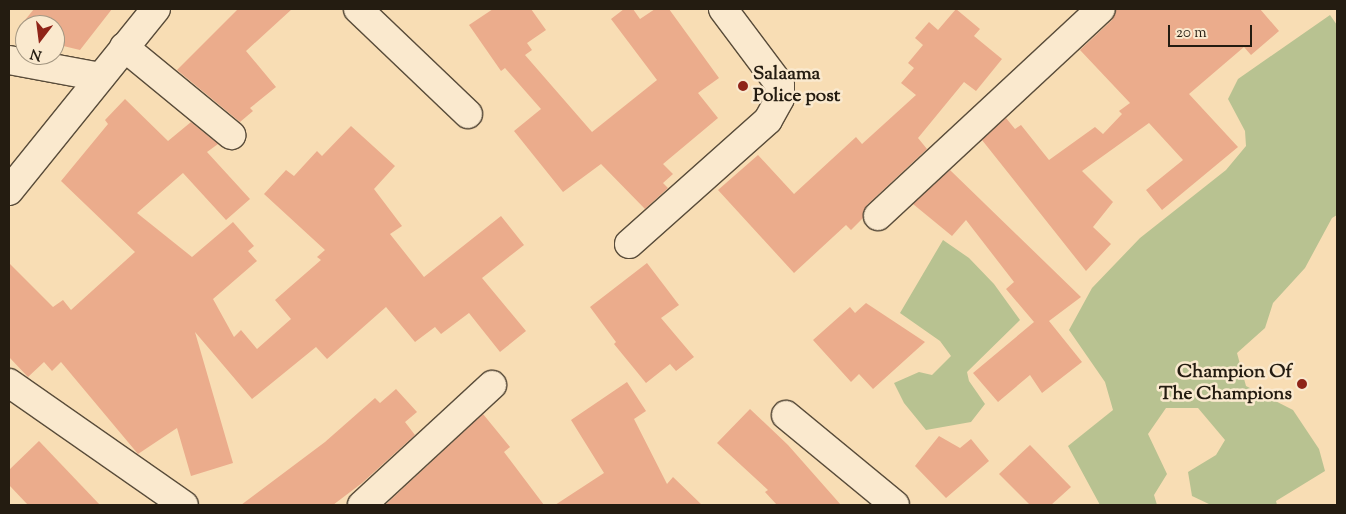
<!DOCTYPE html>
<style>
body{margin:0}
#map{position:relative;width:1346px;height:514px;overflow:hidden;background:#f8ddb4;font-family:"Sorts Mill Goudy",serif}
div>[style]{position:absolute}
.green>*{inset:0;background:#b8c291}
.building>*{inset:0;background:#ebac8c}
.roads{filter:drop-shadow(1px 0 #594c3a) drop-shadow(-1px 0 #594c3a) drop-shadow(0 1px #594c3a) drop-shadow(0 -1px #594c3a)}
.minor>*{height:28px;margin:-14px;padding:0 14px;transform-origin:14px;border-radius:14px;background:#fae9ce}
.dots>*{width:14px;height:14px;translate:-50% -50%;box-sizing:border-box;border:2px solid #fae9ce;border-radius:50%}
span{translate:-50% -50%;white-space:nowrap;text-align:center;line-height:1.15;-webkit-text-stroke:5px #fae9ce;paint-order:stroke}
.poi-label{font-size:19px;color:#241c11;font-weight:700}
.left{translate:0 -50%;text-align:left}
.right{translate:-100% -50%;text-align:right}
.frame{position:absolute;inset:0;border:10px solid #241c11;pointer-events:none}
.north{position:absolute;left:15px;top:15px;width:50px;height:50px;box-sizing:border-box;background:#fae9ce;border:1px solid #a49782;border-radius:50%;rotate:195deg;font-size:14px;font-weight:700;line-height:20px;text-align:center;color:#241c11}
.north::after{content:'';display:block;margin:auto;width:18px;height:22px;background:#8f2418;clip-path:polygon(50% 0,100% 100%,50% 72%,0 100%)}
.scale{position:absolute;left:1168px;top:25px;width:84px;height:22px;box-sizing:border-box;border:2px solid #241c11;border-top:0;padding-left:6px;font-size:15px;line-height:18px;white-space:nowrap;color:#241c11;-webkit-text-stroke:4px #fae9ce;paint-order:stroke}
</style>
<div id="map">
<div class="green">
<div style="clip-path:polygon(1330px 15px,1337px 25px,1337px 215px,1332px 218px,1305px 268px,1273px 303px,1265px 328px,1237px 353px,1246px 386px,1293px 410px,1319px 449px,1325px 471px,1276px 501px,1277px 505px,1211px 505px,1192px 496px,1188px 472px,1216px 455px,1225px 440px,1198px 408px,1166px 408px,1148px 434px,1167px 474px,1154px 495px,1157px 505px,1100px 505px,1068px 446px,1113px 410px,1105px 382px,1069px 330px,1092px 288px,1140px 238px,1226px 170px,1246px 146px,1245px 131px,1228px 99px,1238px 79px)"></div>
<div style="clip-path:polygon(943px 240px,969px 258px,994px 284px,1020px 320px,967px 372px,969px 381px,985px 404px,971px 422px,926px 430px,904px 403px,894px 383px,919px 372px,932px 375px,951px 356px,940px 341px,900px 313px)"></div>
</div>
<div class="building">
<div style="clip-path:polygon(34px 9px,112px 9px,80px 50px,55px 44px,55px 25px,25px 25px,25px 29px,21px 25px)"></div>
<div style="clip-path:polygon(238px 9px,292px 9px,246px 51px,276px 87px,250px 108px,253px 111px,240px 122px,177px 70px)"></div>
<div style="clip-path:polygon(493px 9px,531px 9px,546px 30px,527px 43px,532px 50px,525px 55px,592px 132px,657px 80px,611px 19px,624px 9px,633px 9px,640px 19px,655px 9px,669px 9px,719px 78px,698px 93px,718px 118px,663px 164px,673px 174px,663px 183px,668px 188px,645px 209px,601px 164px,563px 192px,514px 131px,541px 109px,505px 68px,501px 71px,469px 25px)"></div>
<div style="clip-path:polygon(956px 9px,980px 29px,974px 36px,1002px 59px,976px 91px,964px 82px,918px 138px,927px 149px,867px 205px,863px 218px,851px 230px,846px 225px,794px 273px,718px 190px,758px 155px,794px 194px,856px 137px,862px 144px,916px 95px,901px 83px,914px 68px,908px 63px,923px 45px,915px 38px,929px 22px,938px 30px)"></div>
<div style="clip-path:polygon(1116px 9px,1260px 9px,1279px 31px,1251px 55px,1244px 47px,1189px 94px,1238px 147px,1162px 210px,1146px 190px,1183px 160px,1149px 123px,1082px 171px,1113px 202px,1093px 227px,1111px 244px,1086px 271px,982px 140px,1006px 118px,1015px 129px,1021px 125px,1049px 160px,1095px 127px,1103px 134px,1122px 114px,1119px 111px,1130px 103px,1080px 50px,1112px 20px)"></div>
<div style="clip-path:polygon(125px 99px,168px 141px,191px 122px,218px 144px,207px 152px,250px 199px,226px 220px,183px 173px,137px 213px,192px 257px,233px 222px,254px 246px,248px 251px,257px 261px,213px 299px,234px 337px,241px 330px,257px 349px,291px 319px,275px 300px,321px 260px,317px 257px,325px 250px,264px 194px,286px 170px,294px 176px,317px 151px,322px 156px,351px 126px,395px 166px,374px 189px,402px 226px,390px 234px,424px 277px,501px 216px,524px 245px,482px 278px,526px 331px,500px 352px,469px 313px,441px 334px,435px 327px,415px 342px,386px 307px,327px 359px,316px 347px,252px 399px,195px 332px,233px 463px,191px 476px,177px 428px,138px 454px,61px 362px,52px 371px,44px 362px,28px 377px,9px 357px,9px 263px,53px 307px,63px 300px,71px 310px,135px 252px,61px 181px,108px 124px,105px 120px)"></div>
<div style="clip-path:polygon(950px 170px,1081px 297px,1049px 321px,1082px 362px,1042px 393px,1030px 375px,998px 402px,973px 373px,1034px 322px,1006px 289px,1014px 282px,966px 220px,952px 236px,913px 204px)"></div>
<div style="clip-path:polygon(647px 263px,679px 305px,661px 318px,694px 357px,676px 371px,670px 364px,646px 383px,614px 344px,616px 342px,590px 307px)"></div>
<div style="clip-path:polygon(866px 303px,925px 342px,873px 389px,859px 374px,851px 382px,813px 340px,850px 307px,855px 313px)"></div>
<div style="clip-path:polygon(627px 382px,646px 411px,634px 419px,667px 484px,673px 477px,702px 505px,555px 505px,604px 473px,571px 420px)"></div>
<div style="clip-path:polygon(396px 389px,417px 412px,405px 422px,415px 435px,362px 483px,333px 505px,241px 505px,325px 442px,375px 398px,380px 403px)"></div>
<div style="clip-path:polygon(750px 409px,788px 445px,841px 505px,777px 505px,765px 492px,768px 490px,717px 443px)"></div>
<div style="clip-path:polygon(483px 414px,510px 447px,504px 452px,544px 505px,385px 505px)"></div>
<div style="clip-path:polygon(939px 436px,960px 448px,971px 439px,989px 461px,946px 498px,915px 466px)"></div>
<div style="clip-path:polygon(39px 441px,100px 505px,28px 505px,9px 485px,9px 470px)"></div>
<div style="clip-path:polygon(1030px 445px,1071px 487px,1051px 505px,1030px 505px,999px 474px)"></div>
</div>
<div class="roads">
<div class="minor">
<div style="left:358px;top:9px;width:152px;rotate:43.7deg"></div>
<div style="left:124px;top:47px;width:139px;rotate:39.4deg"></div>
<div style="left:9px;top:60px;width:93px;rotate:10.6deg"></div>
<div style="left:9px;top:191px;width:234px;rotate:-51.1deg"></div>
<div style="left:878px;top:216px;width:304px;rotate:-42.9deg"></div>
<div style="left:629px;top:244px;width:186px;rotate:-41.7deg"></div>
<div style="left:768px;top:120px;width:25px;rotate:-61deg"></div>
<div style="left:780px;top:98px;width:13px;rotate:-90deg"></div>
<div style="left:780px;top:85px;width:95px;rotate:-126.9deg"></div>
<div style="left:9px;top:383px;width:213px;rotate:34.9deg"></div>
<div style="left:786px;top:415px;width:141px;rotate:39.5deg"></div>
<div style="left:362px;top:505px;width:177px;rotate:-42.7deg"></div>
</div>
</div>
<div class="dots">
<div style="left:743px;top:86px;background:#8f2418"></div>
<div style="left:1302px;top:384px;background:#8f2418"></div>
</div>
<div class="poi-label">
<span class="left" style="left:753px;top:86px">Salaama<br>Police post</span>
<span class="right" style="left:1292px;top:384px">Champion Of<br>The Champions</span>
</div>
<div class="frame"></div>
<div class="north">N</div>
<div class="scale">20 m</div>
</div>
